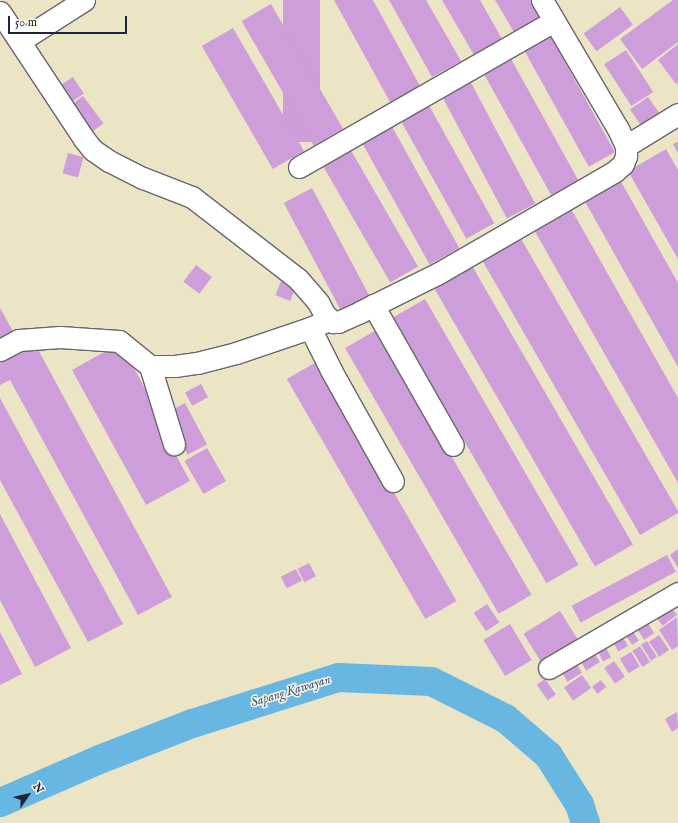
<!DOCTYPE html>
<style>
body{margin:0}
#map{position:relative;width:678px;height:823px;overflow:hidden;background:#ebe5c6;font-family:"IM FELL English",serif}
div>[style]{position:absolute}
.river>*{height:29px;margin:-14.5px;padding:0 14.5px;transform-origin:14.5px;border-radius:14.5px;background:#68b6e2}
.building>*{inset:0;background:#cd9eda;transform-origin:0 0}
.roads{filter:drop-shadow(1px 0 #68666c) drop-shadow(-1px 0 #68666c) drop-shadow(0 1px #68666c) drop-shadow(0 -1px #68666c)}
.minor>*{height:21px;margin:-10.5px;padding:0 10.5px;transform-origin:10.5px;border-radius:10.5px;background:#fff}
span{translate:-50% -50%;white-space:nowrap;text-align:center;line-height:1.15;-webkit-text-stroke:3px #fbf7ec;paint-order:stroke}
.water-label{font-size:13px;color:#3a5675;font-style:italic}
.north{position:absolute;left:8px;top:775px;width:40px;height:40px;-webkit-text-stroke:3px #fbf7ec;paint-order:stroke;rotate:56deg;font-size:11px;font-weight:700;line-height:16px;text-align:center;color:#22223b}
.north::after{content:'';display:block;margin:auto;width:14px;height:18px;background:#22223b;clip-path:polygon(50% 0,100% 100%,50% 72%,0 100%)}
.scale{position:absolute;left:8px;top:16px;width:119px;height:18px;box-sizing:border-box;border:2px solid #22223b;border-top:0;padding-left:5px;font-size:12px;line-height:14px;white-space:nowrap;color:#22223b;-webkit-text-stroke:3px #fbf7ec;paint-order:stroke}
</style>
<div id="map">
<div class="river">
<div style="left:0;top:802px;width:108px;rotate:-23.5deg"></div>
<div style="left:99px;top:759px;width:100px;rotate:-21.2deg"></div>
<div style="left:192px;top:723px;width:153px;rotate:-17.5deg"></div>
<div style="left:338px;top:677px;width:93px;rotate:2.5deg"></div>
<div style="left:431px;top:681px;width:83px;rotate:26.6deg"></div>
<div style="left:505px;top:718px;width:57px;rotate:40.7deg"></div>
<div style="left:548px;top:755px;width:58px;rotate:57.7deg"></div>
<div style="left:579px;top:804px;width:20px;rotate:72deg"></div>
</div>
<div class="building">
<div style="left:283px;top:0;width:37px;height:142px"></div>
<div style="clip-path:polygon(334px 0,373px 0,420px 86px,390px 102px)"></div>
<div style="clip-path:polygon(389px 0,426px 0,461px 61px,432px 77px)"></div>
<div style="clip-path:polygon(442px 0,480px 0,502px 39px,474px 55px)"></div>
<div style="clip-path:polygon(495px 0,532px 0,541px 16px,514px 32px)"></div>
<div style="clip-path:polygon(673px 0,678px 0,678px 42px,642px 69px,620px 39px)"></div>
<div style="left:271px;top:4px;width:144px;height:34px;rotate:60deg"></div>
<div style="left:620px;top:7px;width:22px;height:45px;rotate:54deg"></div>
<div style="left:233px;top:28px;width:142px;height:36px;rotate:60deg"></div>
<div style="left:550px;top:35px;width:134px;height:30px;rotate:61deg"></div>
<div style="clip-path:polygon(678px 44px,678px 83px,676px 84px,658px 60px)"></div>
<div style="left:626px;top:50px;width:50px;height:26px;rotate:57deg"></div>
<div style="left:510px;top:57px;width:141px;height:31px;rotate:61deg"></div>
<div style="left:73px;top:77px;width:20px;height:19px;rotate:57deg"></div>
<div style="left:469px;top:79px;width:141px;height:32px;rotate:62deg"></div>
<div style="left:83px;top:96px;width:34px;height:17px;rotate:53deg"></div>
<div style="left:648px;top:97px;width:19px;height:22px;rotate:55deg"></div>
<div style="left:426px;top:100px;width:141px;height:32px;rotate:61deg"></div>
<div style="left:390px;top:123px;width:143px;height:34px;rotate:61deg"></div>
<div style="clip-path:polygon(678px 142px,678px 153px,673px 144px)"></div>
<div style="left:349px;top:147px;width:138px;height:32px;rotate:60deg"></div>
<div style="clip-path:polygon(666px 149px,678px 170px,678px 259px,628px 171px)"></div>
<div style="left:68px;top:153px;width:16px;height:21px;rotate:15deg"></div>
<div style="clip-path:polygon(619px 178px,678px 283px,678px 367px,583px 198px)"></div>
<div style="left:312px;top:188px;width:122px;height:32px;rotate:62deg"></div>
<div style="clip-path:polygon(570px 207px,678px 398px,678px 483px,533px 228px)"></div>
<div style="clip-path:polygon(520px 237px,678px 511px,678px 513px,640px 535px,482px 260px)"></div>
<div style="left:471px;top:264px;width:324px;height:44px;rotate:60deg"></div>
<div style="left:196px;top:265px;width:20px;height:21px;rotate:37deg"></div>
<div style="left:281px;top:281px;width:16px;height:15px;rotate:22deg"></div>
<div style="left:425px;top:299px;width:307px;height:37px;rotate:60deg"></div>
<div style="clip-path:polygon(0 308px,15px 335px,0 343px)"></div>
<div style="left:378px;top:329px;width:307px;height:38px;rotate:60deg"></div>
<div style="clip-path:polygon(34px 342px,172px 597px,138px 615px,10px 380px,0 385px,0 360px)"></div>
<div style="clip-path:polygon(120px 343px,163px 421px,159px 424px,190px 481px,146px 505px,72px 370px)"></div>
<div style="left:318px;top:361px;width:277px;height:36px;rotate:60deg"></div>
<div style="left:201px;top:384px;width:15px;height:18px;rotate:62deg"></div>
<div style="clip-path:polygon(0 398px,123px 624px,88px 642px,0 480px)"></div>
<div style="left:185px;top:403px;width:47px;height:22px;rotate:62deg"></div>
<div style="left:207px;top:448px;width:38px;height:26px;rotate:60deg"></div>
<div style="clip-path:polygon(0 514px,71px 648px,35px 667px,0 600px)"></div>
<div style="clip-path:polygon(678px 549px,678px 568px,670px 555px)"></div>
<div style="left:667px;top:555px;width:19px;height:108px;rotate:62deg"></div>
<div style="left:309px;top:563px;width:15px;height:13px;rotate:62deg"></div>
<div style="left:296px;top:569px;width:13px;height:17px;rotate:63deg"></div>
<div style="left:668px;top:603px;width:15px;height:18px;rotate:53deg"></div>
<div style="left:487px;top:604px;width:22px;height:16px;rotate:56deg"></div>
<div style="left:560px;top:611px;width:36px;height:43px;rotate:58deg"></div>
<div style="clip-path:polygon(677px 617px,678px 646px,672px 650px,659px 630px)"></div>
<div style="left:645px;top:619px;width:17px;height:12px;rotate:57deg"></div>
<div style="left:510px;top:624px;width:42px;height:31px;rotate:59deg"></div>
<div style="left:631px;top:629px;width:14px;height:8px;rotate:56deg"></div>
<div style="clip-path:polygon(0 632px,22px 674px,0 685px)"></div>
<div style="left:620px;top:633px;width:15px;height:11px;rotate:58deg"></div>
<div style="left:659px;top:635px;width:18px;height:12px;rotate:56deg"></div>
<div style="left:647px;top:641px;width:19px;height:7px;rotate:58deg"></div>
<div style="left:604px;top:644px;width:15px;height:9px;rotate:62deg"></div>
<div style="left:640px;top:646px;width:19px;height:9px;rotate:58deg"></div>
<div style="left:593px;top:651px;width:13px;height:16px;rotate:58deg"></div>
<div style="left:631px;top:652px;width:17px;height:13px;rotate:59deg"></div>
<div style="left:574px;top:660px;width:15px;height:17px;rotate:58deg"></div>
<div style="left:614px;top:661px;width:19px;height:12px;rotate:55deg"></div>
<div style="left:582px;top:675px;width:16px;height:22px;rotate:55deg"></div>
<div style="left:545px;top:679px;width:19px;height:10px;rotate:55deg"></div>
<div style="left:601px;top:680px;width:9px;height:11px;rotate:54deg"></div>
<div style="clip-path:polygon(677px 712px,678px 728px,672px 732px,665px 719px)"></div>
</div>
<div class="roads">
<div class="minor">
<div style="left:0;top:12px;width:152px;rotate:56.5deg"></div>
<div style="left:84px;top:139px;width:14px;rotate:51deg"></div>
<div style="left:93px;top:150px;width:19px;rotate:35deg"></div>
<div style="left:109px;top:161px;width:38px;rotate:27deg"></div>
<div style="left:143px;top:178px;width:53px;rotate:21.2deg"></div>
<div style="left:192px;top:197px;width:134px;rotate:37.7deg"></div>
<div style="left:298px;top:279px;width:30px;rotate:49deg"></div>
<div style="left:318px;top:302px;width:15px;rotate:62deg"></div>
<div style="left:325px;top:315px;width:11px;rotate:41deg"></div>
<div style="left:333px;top:322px;width:5px"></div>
<div style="left:338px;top:322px;width:24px;rotate:-24deg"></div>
<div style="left:360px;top:312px;width:86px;rotate:-26.3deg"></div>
<div style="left:437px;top:274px;width:204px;rotate:-30deg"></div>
<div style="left:614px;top:172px;width:12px;rotate:-42deg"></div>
<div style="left:623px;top:164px;width:9px;rotate:-69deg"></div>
<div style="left:626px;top:156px;width:10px;rotate:-90deg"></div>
<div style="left:626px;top:146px;width:19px;rotate:-115deg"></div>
<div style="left:618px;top:129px;width:150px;rotate:-120.5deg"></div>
<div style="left:20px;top:41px;width:76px;rotate:-32.6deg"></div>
<div style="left:626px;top:146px;width:61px;rotate:-31.6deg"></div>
<div style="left:299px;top:167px;width:294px;rotate:-29.8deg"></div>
<div style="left:373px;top:305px;width:161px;rotate:60.3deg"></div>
<div style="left:310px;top:328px;width:49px;rotate:63.4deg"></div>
<div style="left:332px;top:372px;width:125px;rotate:60.8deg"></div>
<div style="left:0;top:350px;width:21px;rotate:-28deg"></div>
<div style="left:19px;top:340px;width:41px;rotate:-4.2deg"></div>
<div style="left:60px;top:337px;width:59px;rotate:3.9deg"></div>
<div style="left:119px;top:341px;width:40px;rotate:39deg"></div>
<div style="left:150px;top:366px;width:25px"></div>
<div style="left:175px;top:366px;width:22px;rotate:-8deg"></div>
<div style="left:197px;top:363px;width:40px;rotate:-14.4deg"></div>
<div style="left:236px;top:353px;width:78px;rotate:-18.7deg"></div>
<div style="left:310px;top:328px;width:21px;rotate:-23deg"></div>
<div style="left:150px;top:366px;width:82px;rotate:72.9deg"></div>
<div style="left:549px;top:668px;width:149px;rotate:-30.2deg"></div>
</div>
</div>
<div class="water-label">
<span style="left:291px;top:692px;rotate:-17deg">Sapang Kawayan</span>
</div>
<div class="north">N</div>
<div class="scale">50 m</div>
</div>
